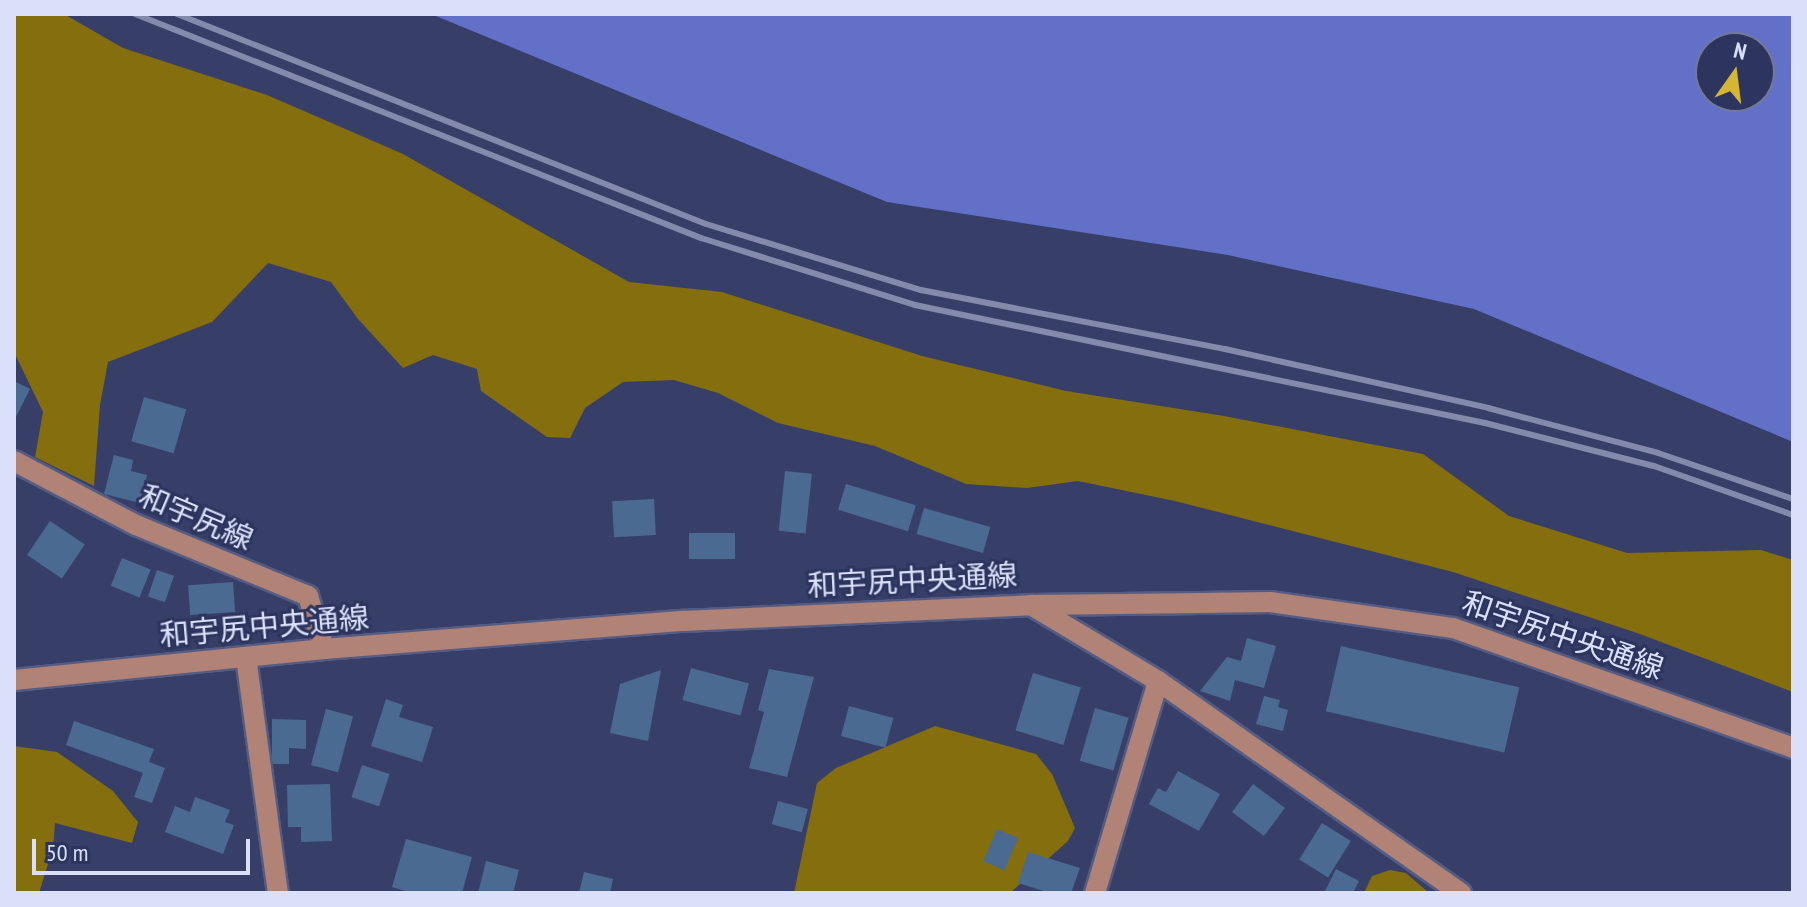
<!DOCTYPE html>
<meta charset="utf-8">
<style>
body{margin:0}
#map{position:relative;width:1807px;height:907px;overflow:hidden;background:#373f69;font-family:"PT Sans Narrow","Noto Sans JP",sans-serif}
div>[style]{position:absolute}
.forest>*{inset:0;background:#846e0e}
.water>*{inset:0;background:#6270c7}
.building>*{inset:0;background:#4b6a91;transform-origin:0 0}
.roads{filter:drop-shadow(2px 0 #545c83) drop-shadow(-2px 0 #545c83) drop-shadow(0 2px #545c83) drop-shadow(0 -2px #545c83)}
.minor>*{height:20px;margin:-10px;padding:0 10px;transform-origin:10px;border-radius:10px;background:#b18276}
.rail>*{height:6px;margin:-3px;padding:0 3px;transform-origin:3px;border-radius:3px;background:#838aac}
span{translate:-50% -50%;white-space:nowrap;text-align:center;line-height:1.15;-webkit-text-stroke:6px #2d345d;paint-order:stroke}
.street-label{font-size:30px;color:#dae0fa}
.frame{position:absolute;inset:0;border:16px solid #dae0fa;pointer-events:none}
.north{position:absolute;left:1695px;top:32px;width:80px;height:80px;box-sizing:border-box;background:#2d345d;border:2px solid #72799c;border-radius:50%;rotate:14deg;font-size:22px;font-weight:700;line-height:32px;text-align:center;color:#dae0fa}
.north::after{content:'';display:block;margin:auto;width:28px;height:36px;background:#d5b534;clip-path:polygon(50% 0,100% 100%,50% 72%,0 100%)}
.scale{position:absolute;left:32px;top:839px;width:218px;height:36px;box-sizing:border-box;border:4px solid #dae0fa;border-top:0;padding-left:10px;font-size:24px;line-height:28px;white-space:nowrap;color:#dae0fa;-webkit-text-stroke:6px #2d345d;paint-order:stroke}
</style>
<div id="map">
<div class="forest">
<div style="clip-path:polygon(14px 14px,64px 14px,123px 48px,267px 95px,403px 154px,629px 282px,722px 292px,922px 356px,1066px 391px,1224px 416px,1423px 454px,1509px 516px,1627px 553px,1761px 550px,1793px 560px,1793px 692px,1640px 634px,1453px 572px,1175px 501px,1078px 481px,1027px 488px,966px 484px,875px 446px,778px 423px,718px 393px,674px 380px,623px 382px,585px 408px,570px 438px,547px 437px,481px 391px,477px 369px,433px 355px,403px 368px,358px 319px,331px 282px,268px 263px,212px 322px,108px 362px,100px 405px,94px 486px,35px 457px,43px 412px,14px 352px)"></div>
<div style="clip-path:polygon(935px 726px,1036px 754px,1052px 774px,1075px 828px,1068px 841px,1010px 893px,794px 893px,817px 783px,836px 768px)"></div>
<div style="clip-path:polygon(14px 746px,57px 752px,113px 791px,138px 822px,132px 843px,55px 823px,53px 848px,39px 893px,14px 893px)"></div>
<div style="clip-path:polygon(1390px 870px,1406px 873px,1429px 893px,1364px 893px,1372px 876px)"></div>
</div>
<div class="water">
<div style="clip-path:polygon(evenodd,431px 14px,1793px 14px,1793px 442px,1474px 309px,1228px 255px,887px 202px,431px 14px,1711px 48px,1759px 48px,1759px 96px,1711px 96px,1711px 48px)"></div>
</div>
<div class="building">
<div style="clip-path:polygon(14px 381px,30px 389px,14px 421px)"></div>
<div style="left:144px;top:397px;width:44px;height:46px;rotate:16deg"></div>
<div style="clip-path:polygon(114px 455px,133px 460px,131px 471px,147px 475px,140px 503px,104px 494px)"></div>
<div style="left:785px;top:471px;width:27px;height:60px;rotate:6deg"></div>
<div style="left:846px;top:484px;width:73px;height:27px;rotate:17deg"></div>
<div style="left:654px;top:499px;width:36px;height:42px;rotate:87deg"></div>
<div style="left:924px;top:508px;width:69px;height:27px;rotate:16deg"></div>
<div style="left:50px;top:521px;width:42px;height:41px;rotate:34deg"></div>
<div style="left:689px;top:533px;width:46px;height:26px"></div>
<div style="left:122px;top:558px;width:31px;height:30px;rotate:22deg"></div>
<div style="left:157px;top:570px;width:18px;height:28px;rotate:19deg"></div>
<div style="left:233px;top:582px;width:30px;height:45px;rotate:86deg"></div>
<div style="clip-path:polygon(1247px 638px,1276px 646px,1264px 688px,1235px 680px,1230px 701px,1200px 691px,1227px 657px,1241px 661px)"></div>
<div style="left:1341px;top:646px;width:183px;height:67px;rotate:13deg"></div>
<div style="left:691px;top:668px;width:60px;height:33px;rotate:15deg"></div>
<div style="clip-path:polygon(769px 669px,814px 677px,787px 777px,749px 768px,764px 712px,758px 710px)"></div>
<div style="clip-path:polygon(661px 670px,648px 741px,610px 733px,620px 684px)"></div>
<div style="left:1033px;top:673px;width:50px;height:60px;rotate:17deg"></div>
<div style="clip-path:polygon(1264px 696px,1280px 700px,1278px 707px,1288px 710px,1283px 731px,1256px 724px)"></div>
<div style="clip-path:polygon(386px 699px,403px 705px,399px 717px,433px 727px,422px 762px,371px 746px)"></div>
<div style="left:849px;top:706px;width:46px;height:31px;rotate:15deg"></div>
<div style="left:1095px;top:708px;width:35px;height:55px;rotate:16deg"></div>
<div style="left:326px;top:709px;width:28px;height:58px;rotate:15deg"></div>
<div style="clip-path:polygon(272px 719px,306px 720px,306px 749px,289px 748px,289px 764px,272px 764px)"></div>
<div style="clip-path:polygon(74px 721px,154px 749px,149px 762px,165px 768px,152px 803px,134px 797px,143px 773px,66px 745px)"></div>
<div style="left:362px;top:765px;width:29px;height:34px;rotate:18deg"></div>
<div style="clip-path:polygon(1178px 771px,1220px 794px,1199px 831px,1149px 804px,1158px 788px,1166px 792px)"></div>
<div style="clip-path:polygon(330px 784px,332px 841px,301px 842px,301px 827px,288px 827px,287px 785px)"></div>
<div style="left:1253px;top:784px;width:40px;height:35px;rotate:37deg"></div>
<div style="clip-path:polygon(195px 797px,230px 810px,225px 822px,234px 825px,223px 854px,165px 832px,175px 806px,190px 812px)"></div>
<div style="left:778px;top:801px;width:31px;height:24px;rotate:15deg"></div>
<div style="left:1322px;top:823px;width:34px;height:43px;rotate:32deg"></div>
<div style="left:997px;top:829px;width:23px;height:35px;rotate:23deg"></div>
<div style="clip-path:polygon(406px 839px,472px 857px,462px 893px,412px 893px,392px 887px)"></div>
<div style="clip-path:polygon(1028px 852px,1080px 868px,1071px 893px,1050px 893px,1018px 883px)"></div>
<div style="clip-path:polygon(486px 861px,519px 870px,513px 893px,478px 893px)"></div>
<div style="clip-path:polygon(1336px 869px,1359px 881px,1353px 893px,1324px 893px)"></div>
<div style="clip-path:polygon(584px 872px,613px 879px,610px 893px,579px 893px)"></div>
</div>
<div class="roads">
<div class="minor">
<div style="left:14px;top:461px;width:138px;rotate:27.7deg"></div>
<div style="left:136px;top:525px;width:186px;rotate:22.4deg"></div>
<div style="left:308px;top:596px;width:55px;rotate:73.2deg"></div>
<div style="left:1031px;top:605px;width:148px;rotate:30.9deg"></div>
<div style="left:1158px;top:681px;width:370px;rotate:35deg"></div>
<div style="left:246px;top:657px;width:238px;rotate:82.3deg"></div>
<div style="left:14px;top:680px;width:312px;rotate:-5.7deg"></div>
<div style="left:324px;top:649px;width:360px;rotate:-4.5deg"></div>
<div style="left:683px;top:621px;width:348px;rotate:-2.6deg"></div>
<div style="left:1031px;top:605px;width:239px;rotate:-0.7deg"></div>
<div style="left:1270px;top:602px;width:185px;rotate:8.1deg"></div>
<div style="left:1453px;top:628px;width:361px;rotate:19.4deg"></div>
<div style="left:1095px;top:893px;width:221px;rotate:-73.4deg"></div>
</div>
</div>
<div class="rail">
<div style="left:135px;top:14px;width:609px;rotate:21.59deg"></div>
<div style="left:701px;top:238px;width:224px;rotate:17.4deg"></div>
<div style="left:915px;top:305px;width:582px;rotate:11.7deg"></div>
<div style="left:1485px;top:423px;width:174px;rotate:14.3deg"></div>
<div style="left:1654px;top:466px;width:147px;rotate:19.4deg"></div>
<div style="left:177px;top:14px;width:569px;rotate:21.65deg"></div>
<div style="left:706px;top:224px;width:225px;rotate:17.1deg"></div>
<div style="left:921px;top:290px;width:310px;rotate:11deg"></div>
<div style="left:1225px;top:349px;width:270px;rotate:12.6deg"></div>
<div style="left:1488px;top:408px;width:176px;rotate:14.8deg"></div>
<div style="left:1658px;top:453px;width:143px;rotate:18.8deg"></div>
</div>
<div class="street-label">
<span style="left:196px;top:517px;rotate:23deg">和宇尻線</span>
<span style="left:912px;top:580px;rotate:-3deg">和宇尻中央通線</span>
<span style="left:264px;top:626px;rotate:-5deg">和宇尻中央通線</span>
<span style="left:1563px;top:635px;rotate:19deg">和宇尻中央通線</span>
</div>
<div class="frame"></div>
<div class="north">N</div>
<div class="scale">50 m</div>
</div>
